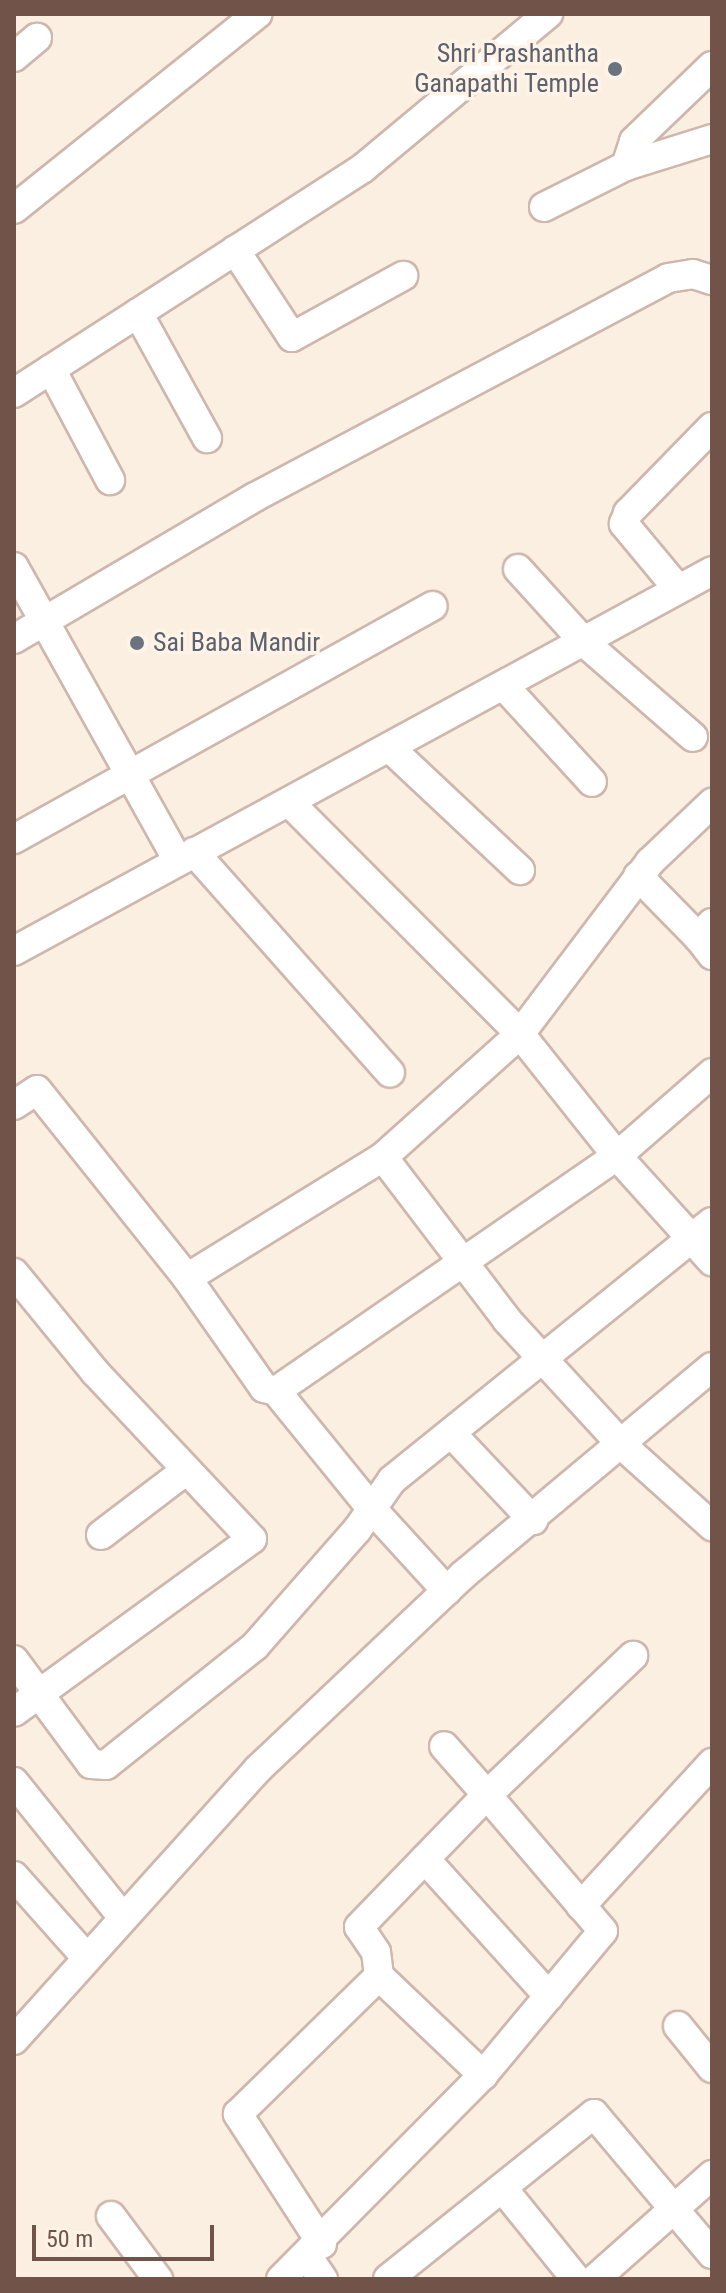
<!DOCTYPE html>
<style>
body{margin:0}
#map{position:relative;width:726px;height:2293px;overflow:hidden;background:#fbefe2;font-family:"Roboto Condensed",sans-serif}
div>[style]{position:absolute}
.roads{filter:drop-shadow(2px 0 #ceb7ac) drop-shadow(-2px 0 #ceb7ac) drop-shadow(0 2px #ceb7ac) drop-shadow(0 -2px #ceb7ac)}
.street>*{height:28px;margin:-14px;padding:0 14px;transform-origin:14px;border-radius:14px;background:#fff}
.dots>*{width:22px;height:22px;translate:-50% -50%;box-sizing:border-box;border:4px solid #fff3e8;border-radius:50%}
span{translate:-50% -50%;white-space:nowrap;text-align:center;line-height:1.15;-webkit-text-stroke:7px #fff3e8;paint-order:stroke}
.worship-label{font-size:26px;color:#5b616d}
.right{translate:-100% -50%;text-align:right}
.left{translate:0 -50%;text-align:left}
.frame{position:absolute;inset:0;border:16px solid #725349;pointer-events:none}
.scale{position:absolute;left:32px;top:2225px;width:182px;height:36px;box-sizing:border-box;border:4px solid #725349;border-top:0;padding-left:10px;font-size:24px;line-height:28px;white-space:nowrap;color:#725349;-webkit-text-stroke:6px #fff3e8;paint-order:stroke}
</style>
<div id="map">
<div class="roads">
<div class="street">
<div style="left:14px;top:57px;width:30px;rotate:-40deg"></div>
<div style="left:626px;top:166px;width:26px;rotate:-72deg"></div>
<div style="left:634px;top:141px;width:108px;rotate:-43.9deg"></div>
<div style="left:544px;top:207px;width:92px;rotate:-26.6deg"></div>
<div style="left:626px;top:166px;width:90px;rotate:-17.4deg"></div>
<div style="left:14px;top:209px;width:312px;rotate:-38.7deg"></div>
<div style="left:235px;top:250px;width:104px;rotate:56.8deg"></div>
<div style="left:292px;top:337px;width:127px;rotate:-28.8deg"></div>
<div style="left:138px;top:313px;width:143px;rotate:61.1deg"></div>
<div style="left:51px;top:369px;width:126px;rotate:62deg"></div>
<div style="left:14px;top:393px;width:415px;rotate:-32.8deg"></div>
<div style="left:363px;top:168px;width:241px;rotate:-39.8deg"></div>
<div style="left:14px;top:567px;width:336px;rotate:60.8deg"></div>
<div style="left:518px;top:569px;width:100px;rotate:47.8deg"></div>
<div style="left:585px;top:643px;width:143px;rotate:41deg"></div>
<div style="left:678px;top:589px;width:85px;rotate:-129.7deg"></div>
<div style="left:624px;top:524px;width:12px;rotate:-70deg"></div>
<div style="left:628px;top:513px;width:120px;rotate:-45.7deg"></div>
<div style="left:14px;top:639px;width:280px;rotate:-30.5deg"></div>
<div style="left:255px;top:497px;width:467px;rotate:-27.9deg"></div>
<div style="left:668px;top:278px;width:25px;rotate:-9deg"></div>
<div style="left:693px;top:274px;width:20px;rotate:18deg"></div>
<div style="left:504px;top:686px;width:130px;rotate:47.5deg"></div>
<div style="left:391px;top:749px;width:177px;rotate:43.2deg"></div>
<div style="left:291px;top:804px;width:325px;rotate:45.1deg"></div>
<div style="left:520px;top:1034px;width:156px;rotate:51.5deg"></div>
<div style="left:617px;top:1156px;width:142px;rotate:47.9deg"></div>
<div style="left:14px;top:839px;width:479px;rotate:-29.1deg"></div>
<div style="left:194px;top:852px;width:295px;rotate:48.4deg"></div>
<div style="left:638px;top:876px;width:86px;rotate:45.5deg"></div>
<div style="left:712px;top:923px;width:20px;rotate:135deg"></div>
<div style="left:698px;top:937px;width:23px;rotate:52deg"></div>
<div style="left:14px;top:951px;width:795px;rotate:-28.56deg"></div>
<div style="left:14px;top:1105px;width:27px;rotate:-33deg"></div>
<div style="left:37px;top:1090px;width:241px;rotate:51.4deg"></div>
<div style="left:187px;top:1278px;width:230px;rotate:-31.7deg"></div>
<div style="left:383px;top:1157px;width:184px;rotate:-41.9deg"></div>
<div style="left:520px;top:1034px;width:216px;rotate:-52.9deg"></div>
<div style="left:650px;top:862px;width:86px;rotate:-43.6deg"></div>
<div style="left:383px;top:1157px;width:205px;rotate:52.7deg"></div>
<div style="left:507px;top:1320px;width:171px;rotate:47.4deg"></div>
<div style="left:623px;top:1446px;width:120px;rotate:42deg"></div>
<div style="left:14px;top:1273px;width:128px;rotate:50.7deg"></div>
<div style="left:95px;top:1372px;width:229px;rotate:46.8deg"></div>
<div style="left:252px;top:1539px;width:294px;rotate:144deg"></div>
<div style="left:187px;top:1278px;width:134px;rotate:55deg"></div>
<div style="left:264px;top:1388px;width:12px;rotate:14deg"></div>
<div style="left:276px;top:1391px;width:414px;rotate:-34.6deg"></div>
<div style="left:617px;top:1156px;width:126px;rotate:-41.1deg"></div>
<div style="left:276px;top:1391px;width:152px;rotate:50.9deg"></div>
<div style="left:372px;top:1509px;width:111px;rotate:47.6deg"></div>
<div style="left:451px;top:1433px;width:120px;rotate:46.7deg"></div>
<div style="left:101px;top:1535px;width:106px;rotate:-37.3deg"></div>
<div style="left:14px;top:1660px;width:129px;rotate:53.5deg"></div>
<div style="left:91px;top:1764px;width:15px;rotate:4deg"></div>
<div style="left:106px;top:1765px;width:191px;rotate:-38.6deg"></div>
<div style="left:255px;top:1646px;width:154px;rotate:-48.7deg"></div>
<div style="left:357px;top:1530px;width:61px;rotate:-55deg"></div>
<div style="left:392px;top:1480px;width:411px;rotate:-38.9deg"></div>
<div style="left:14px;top:1782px;width:171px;rotate:51.2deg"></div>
<div style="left:425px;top:1859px;width:185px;rotate:47.9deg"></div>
<div style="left:14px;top:1876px;width:107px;rotate:48.4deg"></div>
<div style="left:581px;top:1906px;width:194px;rotate:-47.5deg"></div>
<div style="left:379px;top:1976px;width:144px;rotate:43.6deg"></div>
<div style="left:678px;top:2026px;width:54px;rotate:51deg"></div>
<div style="left:14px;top:2040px;width:365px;rotate:-48deg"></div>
<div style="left:258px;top:1769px;width:282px;rotate:-43.4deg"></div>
<div style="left:463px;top:1575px;width:324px;rotate:-39.9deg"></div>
<div style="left:504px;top:2190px;width:114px;rotate:51deg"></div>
<div style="left:111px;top:2216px;width:79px;rotate:53.3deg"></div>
<div style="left:322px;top:2244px;width:155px;rotate:-122.9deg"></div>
<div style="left:238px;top:2114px;width:197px;rotate:-44.4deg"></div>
<div style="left:379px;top:1976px;width:24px;rotate:-97deg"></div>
<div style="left:376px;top:1952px;width:30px;rotate:-124deg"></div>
<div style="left:359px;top:1927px;width:184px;rotate:-45.9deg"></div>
<div style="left:487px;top:1795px;width:65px;rotate:-131.3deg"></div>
<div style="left:308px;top:2257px;width:27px;rotate:56deg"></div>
<div style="left:281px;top:2279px;width:287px;rotate:-45.3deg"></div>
<div style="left:483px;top:2075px;width:187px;rotate:-50.2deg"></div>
<div style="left:603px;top:1931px;width:179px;rotate:-130.5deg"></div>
<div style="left:487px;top:1795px;width:202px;rotate:-43.6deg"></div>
<div style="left:388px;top:2279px;width:264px;rotate:-38.7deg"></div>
<div style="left:594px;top:2114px;width:183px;rotate:49.9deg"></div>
<div style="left:595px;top:2279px;width:157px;rotate:-41.6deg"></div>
</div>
</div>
<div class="dots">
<div style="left:615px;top:69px;background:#6b7280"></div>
<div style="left:137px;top:643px;background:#6b7280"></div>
</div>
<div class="worship-label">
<span class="right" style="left:599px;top:69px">Shri Prashantha<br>Ganapathi Temple</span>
<span class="left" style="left:153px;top:643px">Sai Baba Mandir</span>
</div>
<div class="frame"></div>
<div class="scale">50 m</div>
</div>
